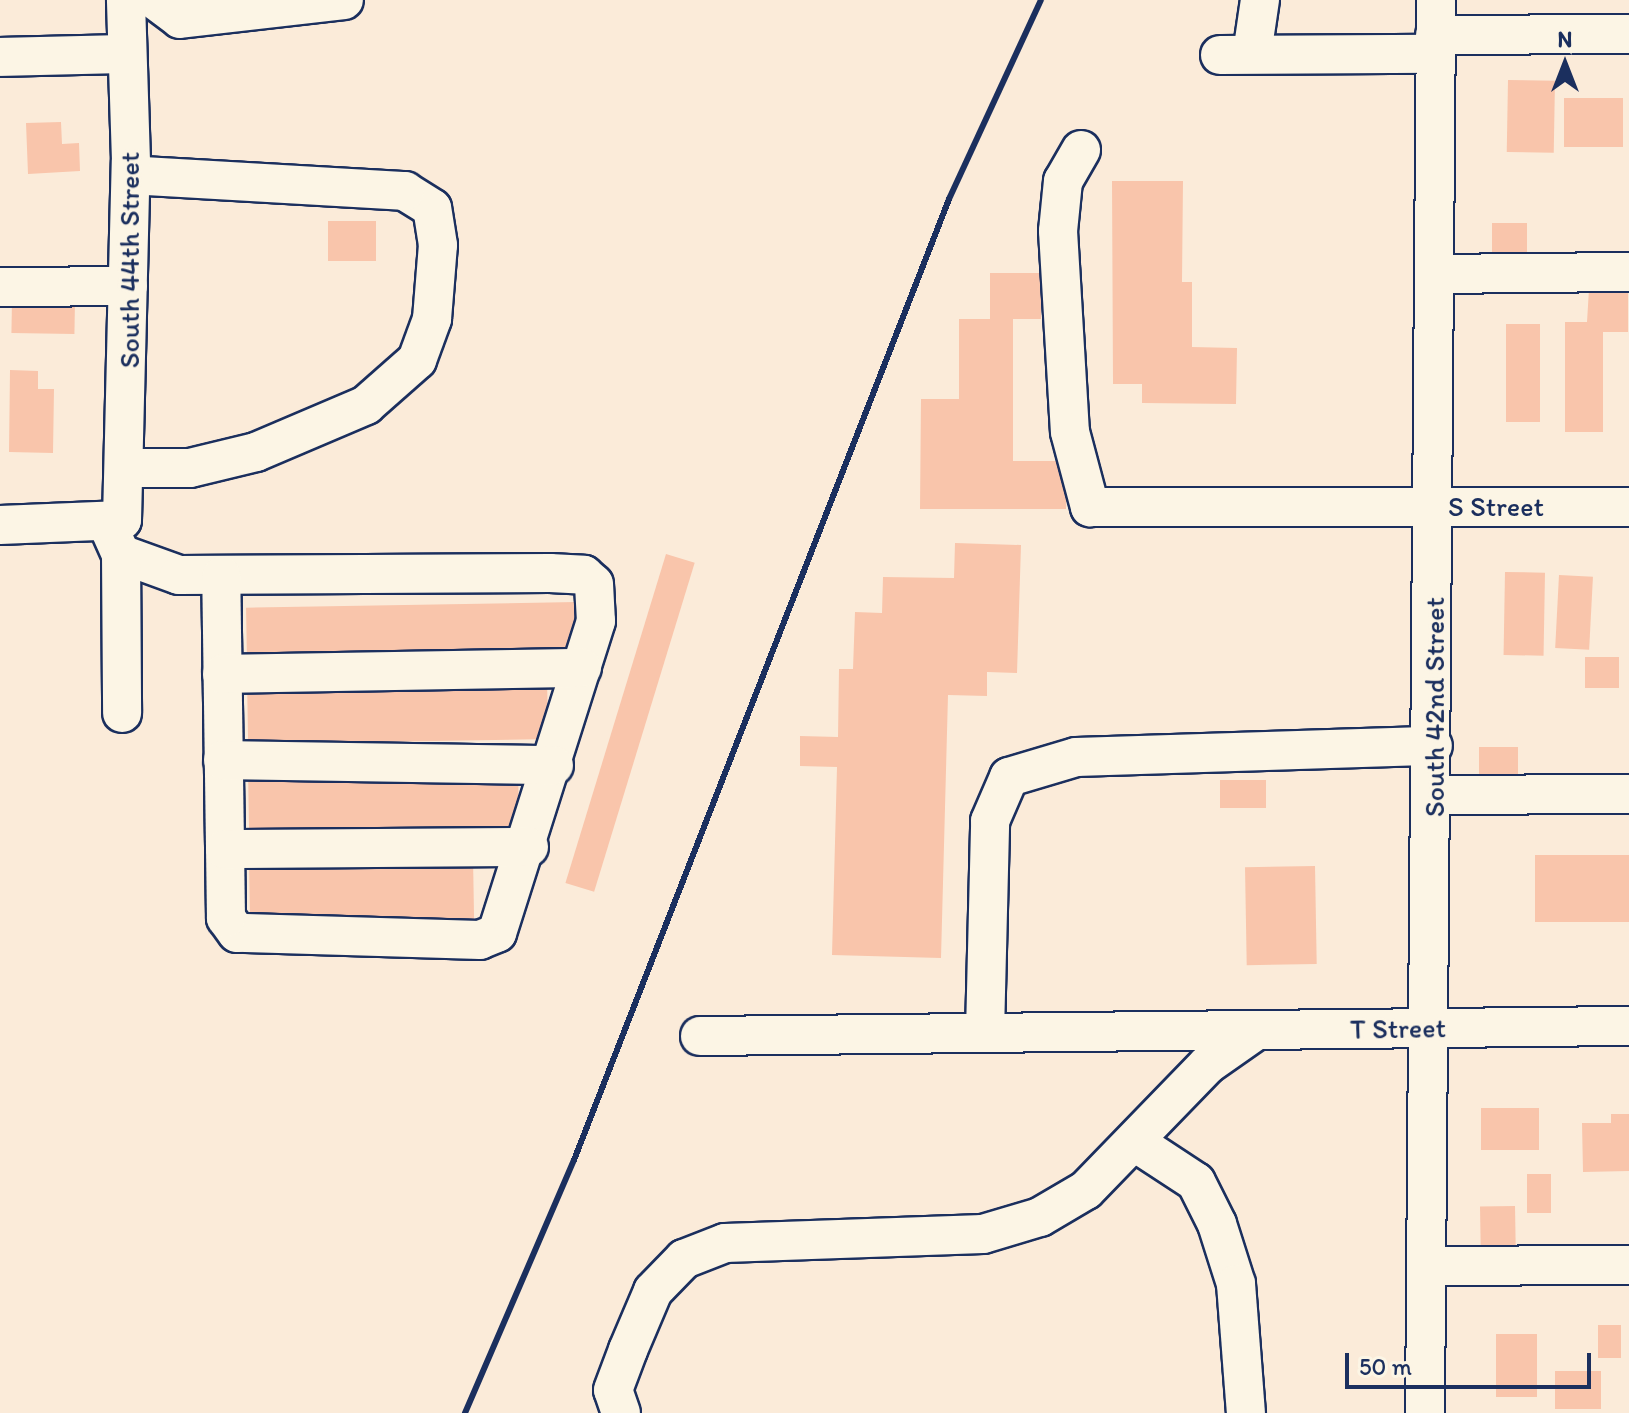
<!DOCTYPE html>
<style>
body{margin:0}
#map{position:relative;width:1629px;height:1413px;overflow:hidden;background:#fbebd9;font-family:Itim,sans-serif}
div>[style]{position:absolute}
.building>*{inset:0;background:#f9c5ab;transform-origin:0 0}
.roads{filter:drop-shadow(2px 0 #1b2f5e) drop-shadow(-2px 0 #1b2f5e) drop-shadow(0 2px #1b2f5e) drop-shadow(0 -2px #1b2f5e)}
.minor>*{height:38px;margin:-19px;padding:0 19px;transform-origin:19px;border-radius:19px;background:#fcf5e5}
.rail>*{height:6px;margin:-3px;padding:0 3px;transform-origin:3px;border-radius:3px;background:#1b2f5e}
span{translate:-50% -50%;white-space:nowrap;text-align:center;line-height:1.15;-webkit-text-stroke:6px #fcf5e5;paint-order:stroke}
.street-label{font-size:28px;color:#1b2f5e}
.north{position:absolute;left:1525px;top:24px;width:80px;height:80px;-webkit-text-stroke:6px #fcf5e5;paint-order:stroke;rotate:0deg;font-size:22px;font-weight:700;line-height:32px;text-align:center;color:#1b2f5e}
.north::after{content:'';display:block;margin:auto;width:28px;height:36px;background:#1b2f5e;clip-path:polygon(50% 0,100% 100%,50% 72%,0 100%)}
.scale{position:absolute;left:1345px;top:1353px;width:246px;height:36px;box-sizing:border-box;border:4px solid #1b2f5e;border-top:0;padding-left:10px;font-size:24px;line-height:28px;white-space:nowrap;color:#1b2f5e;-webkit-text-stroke:6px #fcf5e5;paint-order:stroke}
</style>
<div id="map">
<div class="building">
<div style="left:1508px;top:80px;width:47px;height:72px;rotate:1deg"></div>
<div style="left:1564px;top:98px;width:59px;height:49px"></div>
<div style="clip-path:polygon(61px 122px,62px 144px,79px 143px,80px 171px,28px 174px,26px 123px)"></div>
<div style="clip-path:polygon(1112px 181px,1183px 181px,1182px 282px,1192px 282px,1192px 347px,1237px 348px,1236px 404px,1142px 403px,1142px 384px,1113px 384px)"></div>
<div style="left:376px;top:221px;width:40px;height:48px;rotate:90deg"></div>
<div style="left:1492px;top:223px;width:35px;height:33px"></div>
<div style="clip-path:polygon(990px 273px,1041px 273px,1041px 319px,1013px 319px,1013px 461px,1067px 461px,1066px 509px,920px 509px,921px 399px,959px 399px,959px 319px,990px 319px)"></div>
<div style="clip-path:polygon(1589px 289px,1628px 289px,1628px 332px,1603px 332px,1603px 432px,1565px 432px,1565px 322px,1587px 322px)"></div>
<div style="left:12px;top:300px;width:63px;height:33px;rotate:1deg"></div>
<div style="left:1506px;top:324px;width:34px;height:98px"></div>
<div style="clip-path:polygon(10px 370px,38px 371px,38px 389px,54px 389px,53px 453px,9px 452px)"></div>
<div style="clip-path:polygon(955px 543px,1021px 545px,1017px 673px,987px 672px,987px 696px,948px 695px,941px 958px,832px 955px,837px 767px,800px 766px,800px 736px,838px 737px,839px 669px,853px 669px,855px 612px,882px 613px,883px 577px,954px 578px)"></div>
<div style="left:666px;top:554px;width:30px;height:344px;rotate:17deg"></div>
<div style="left:1505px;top:572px;width:40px;height:83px;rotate:1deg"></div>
<div style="left:1559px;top:575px;width:34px;height:73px;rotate:3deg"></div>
<div style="left:576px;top:602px;width:48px;height:330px;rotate:89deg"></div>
<div style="left:1585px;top:657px;width:34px;height:31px"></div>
<div style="left:547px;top:676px;width:63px;height:300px;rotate:89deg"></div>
<div style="left:1479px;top:747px;width:39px;height:30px"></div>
<div style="left:518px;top:767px;width:62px;height:270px;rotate:89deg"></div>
<div style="left:1220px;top:780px;width:46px;height:28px"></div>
<div style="left:1535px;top:855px;width:94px;height:67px"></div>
<div style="left:473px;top:857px;width:63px;height:224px;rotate:89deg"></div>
<div style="left:1315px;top:866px;width:98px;height:70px;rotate:89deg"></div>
<div style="left:1481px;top:1108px;width:58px;height:42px"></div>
<div style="clip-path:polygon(1611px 1114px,1629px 1114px,1629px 1171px,1583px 1172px,1582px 1123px,1611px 1123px)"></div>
<div style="left:1527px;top:1174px;width:24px;height:39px"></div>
<div style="left:1515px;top:1206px;width:41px;height:35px;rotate:89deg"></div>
<div style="left:1598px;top:1325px;width:23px;height:33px"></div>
<div style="left:1496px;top:1334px;width:41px;height:63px"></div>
<div style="left:1601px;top:1371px;width:38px;height:46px;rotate:90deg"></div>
</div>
<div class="roads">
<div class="minor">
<div style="left:155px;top:0;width:31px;rotate:37deg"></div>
<div style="left:180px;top:19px;width:165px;rotate:-6.6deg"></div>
<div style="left:1435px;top:35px;width:194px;rotate:-0.3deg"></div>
<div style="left:1252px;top:54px;width:55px;rotate:-81.6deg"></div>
<div style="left:1220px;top:55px;width:215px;rotate:-0.3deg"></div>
<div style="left:0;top:57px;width:125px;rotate:-1.4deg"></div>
<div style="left:1081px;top:150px;width:36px;rotate:120deg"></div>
<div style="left:1063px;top:181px;width:50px;rotate:95.7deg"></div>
<div style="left:1058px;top:231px;width:201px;rotate:86.6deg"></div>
<div style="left:1070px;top:432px;width:78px;rotate:75.1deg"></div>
<div style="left:1090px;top:507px;width:539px"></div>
<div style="left:1435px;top:274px;width:194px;rotate:-0.6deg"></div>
<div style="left:0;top:287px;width:128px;rotate:-0.4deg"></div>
<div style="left:125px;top:468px;width:65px"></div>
<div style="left:190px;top:468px;width:68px;rotate:-13.6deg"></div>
<div style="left:256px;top:452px;width:120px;rotate:-23.1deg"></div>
<div style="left:366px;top:405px;width:68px;rotate:-41.4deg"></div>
<div style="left:417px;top:360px;width:44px;rotate:-69.9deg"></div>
<div style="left:432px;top:319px;width:74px;rotate:-85.4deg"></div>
<div style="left:438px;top:245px;width:37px;rotate:-99deg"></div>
<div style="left:432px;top:208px;width:32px;rotate:-148deg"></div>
<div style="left:405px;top:191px;width:274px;rotate:-176.7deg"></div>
<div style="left:106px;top:521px;width:36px;rotate:66deg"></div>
<div style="left:121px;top:554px;width:62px;rotate:19.9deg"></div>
<div style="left:179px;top:575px;width:371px;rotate:-0.3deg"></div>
<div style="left:550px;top:573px;width:34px;rotate:3deg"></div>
<div style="left:584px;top:575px;width:13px;rotate:42deg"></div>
<div style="left:594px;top:584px;width:37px;rotate:87deg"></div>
<div style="left:596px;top:621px;width:327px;rotate:107.6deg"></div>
<div style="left:497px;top:933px;width:18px;rotate:158deg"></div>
<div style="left:480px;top:940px;width:243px;rotate:-178.3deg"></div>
<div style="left:237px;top:933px;width:19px;rotate:-126deg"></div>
<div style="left:226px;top:918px;width:342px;rotate:-90.8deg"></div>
<div style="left:0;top:525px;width:122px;rotate:-2.3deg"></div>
<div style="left:122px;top:520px;width:359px;rotate:-88.6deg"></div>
<div style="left:131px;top:161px;width:161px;rotate:-91.8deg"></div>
<div style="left:121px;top:554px;width:159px;rotate:89.6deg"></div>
<div style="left:222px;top:674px;width:360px;rotate:-1deg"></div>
<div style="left:223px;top:760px;width:331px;rotate:0.9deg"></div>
<div style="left:1433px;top:795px;width:196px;rotate:-0.3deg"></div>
<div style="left:225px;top:849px;width:304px;rotate:-0.4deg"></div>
<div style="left:985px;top:1033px;width:212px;rotate:-88.6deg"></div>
<div style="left:990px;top:821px;width:48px;rotate:-66.6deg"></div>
<div style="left:1009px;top:777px;width:70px;rotate:-16.6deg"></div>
<div style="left:1076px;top:757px;width:357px;rotate:-1.8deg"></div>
<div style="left:700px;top:1036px;width:929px;rotate:-0.62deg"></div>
<div style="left:1138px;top:1144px;width:69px;rotate:33.2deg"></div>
<div style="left:1196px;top:1182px;width:47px;rotate:63.4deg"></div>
<div style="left:1217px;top:1224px;width:63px;rotate:72.4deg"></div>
<div style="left:1236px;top:1284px;width:129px;rotate:85.6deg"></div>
<div style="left:1426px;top:1266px;width:203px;rotate:-0.3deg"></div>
<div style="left:621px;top:1413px;width:24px;rotate:-109deg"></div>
<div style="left:613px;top:1390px;width:43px;rotate:-69.4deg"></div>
<div style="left:628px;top:1350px;width:64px;rotate:-67deg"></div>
<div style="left:653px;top:1291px;width:45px;rotate:-45.9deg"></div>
<div style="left:684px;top:1259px;width:44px;rotate:-21.3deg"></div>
<div style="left:725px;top:1243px;width:258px;rotate:-2deg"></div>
<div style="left:983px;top:1234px;width:59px;rotate:-16.6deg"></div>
<div style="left:1040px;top:1217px;width:53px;rotate:-30.4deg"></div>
<div style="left:1086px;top:1190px;width:174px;rotate:-45.9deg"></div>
<div style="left:1207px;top:1065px;width:61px;rotate:-35deg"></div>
<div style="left:1425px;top:1413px;width:1413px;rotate:-89.55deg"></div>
</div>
</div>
<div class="rail">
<div style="left:465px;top:1413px;width:275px;rotate:-66.7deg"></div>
<div style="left:574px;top:1160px;width:1032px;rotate:-68.68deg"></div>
<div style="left:949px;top:199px;width:219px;rotate:-65.2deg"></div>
</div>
<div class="street-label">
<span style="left:129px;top:260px;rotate:-90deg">South 44th Street</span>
<span style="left:1496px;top:506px">S Street</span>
<span style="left:1434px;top:707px;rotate:-90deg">South 42nd Street</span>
<span style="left:1398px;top:1028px;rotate:-1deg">T Street</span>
</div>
<div class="north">N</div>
<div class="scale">50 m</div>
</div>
